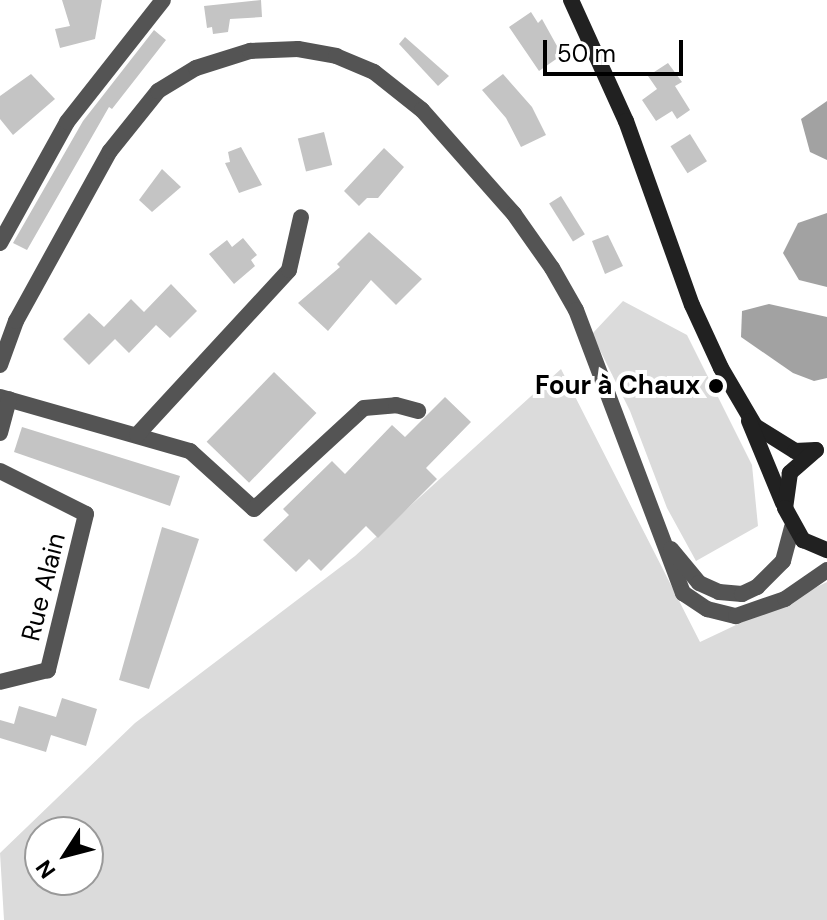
<!DOCTYPE html>
<meta charset="utf-8">
<style>
body{margin:0}
#map{position:relative;width:827px;height:920px;overflow:hidden;background:#fff;font-family:"DM Sans",sans-serif}
div>[style]{position:absolute}
.green>*{inset:0;background:#dbdbdb}
.water>*{inset:0;background:#a2a2a2}
.building>*{inset:0;background:#c4c4c4;transform-origin:0 0}
.minor>*{height:16px;margin:-8px;padding:0 8px;transform-origin:8px;border-radius:8px;background:#545454}
.tertiary>*{height:16px;margin:-8px;padding:0 8px;transform-origin:8px;border-radius:8px;background:#545454}
.secondary>*{height:16px;margin:-8px;padding:0 8px;transform-origin:8px;border-radius:8px;background:#212121}
.dots>*{width:22px;height:22px;translate:-50% -50%;box-sizing:border-box;border:4px solid #fff;border-radius:50%}
span{translate:-50% -50%;white-space:nowrap;text-align:center;line-height:1.15;-webkit-text-stroke:8px #fff;paint-order:stroke}
.poi-label{font-size:26px;color:#000;font-weight:700}
.right{translate:-100% -50%;text-align:right}
.street-label{font-size:26px;color:#000}
.north{position:absolute;left:24px;top:816px;width:80px;height:80px;box-sizing:border-box;background:#fff;border:2px solid #999;border-radius:50%;rotate:234deg;font-size:22px;font-weight:700;line-height:32px;text-align:center;color:#000}
.north::after{content:'';display:block;margin:auto;width:28px;height:36px;background:#000;clip-path:polygon(50% 0,100% 100%,50% 72%,0 100%)}
.scale{position:absolute;left:543px;top:40px;width:140px;height:36px;box-sizing:border-box;border:4px solid #000;border-top:0;padding-left:10px;font-size:24px;line-height:28px;white-space:nowrap;color:#000;-webkit-text-stroke:6px #fff;paint-order:stroke}
</style>
<div id="map">
<div class="green">
<div style="clip-path:polygon(623px 301px,687px 335px,752px 465px,758px 526px,696px 561px,667px 508px,630px 411px,592px 334px)"></div>
<div style="clip-path:polygon(evenodd,561px 369px,700px 642px,827px 582px,827px 920px,4px 920px,0 853px,135px 723px,355px 556px,561px 369px,40px 832px,88px 832px,88px 880px,40px 880px,40px 832px)"></div>
</div>
<div class="water">
<div style="clip-path:polygon(827px 101px,827px 160px,810px 152px,801px 119px)"></div>
<div style="clip-path:polygon(827px 213px,827px 287px,799px 280px,783px 253px,798px 223px)"></div>
<div style="clip-path:polygon(769px 304px,827px 317px,827px 378px,814px 381px,793px 373px,741px 337px,742px 311px)"></div>
</div>
<div class="building">
<div style="clip-path:polygon(62px 0,102px 0,95px 39px,60px 48px,55px 29px,70px 26px)"></div>
<div style="clip-path:polygon(261px 0,262px 17px,230px 19px,228px 32px,213px 34px,212px 27px,207px 28px,204px 6px)"></div>
<div style="clip-path:polygon(531px 12px,538px 23px,542px 19px,562px 55px,539px 71px,509px 27px)"></div>
<div style="clip-path:polygon(154px 30px,166px 40px,112px 109px,109px 107px,27px 250px,13px 243px,83px 121px)"></div>
<div style="clip-path:polygon(405px 37px,449px 76px,438px 86px,399px 44px)"></div>
<div style="clip-path:polygon(668px 63px,682px 82px,675px 86px,690px 110px,677px 119px,672px 111px,656px 121px,642px 100px,657px 89px,648px 76px)"></div>
<div style="clip-path:polygon(31px 74px,55px 99px,13px 135px,0 119px,0 96px)"></div>
<div style="clip-path:polygon(503px 74px,532px 107px,546px 135px,521px 147px,506px 118px,482px 90px)"></div>
<div style="left:324px;top:132px;width:34px;height:27px;rotate:76deg"></div>
<div style="left:690px;top:134px;width:32px;height:23px;rotate:58deg"></div>
<div style="clip-path:polygon(241px 147px,262px 185px,239px 193px,225px 163px,230px 162px,228px 152px)"></div>
<div style="clip-path:polygon(384px 148px,404px 167px,378px 198px,367px 198px,359px 206px,344px 191px)"></div>
<div style="clip-path:polygon(162px 169px,181px 187px,152px 212px,139px 200px)"></div>
<div style="left:561px;top:196px;width:45px;height:14px;rotate:58deg"></div>
<div style="clip-path:polygon(369px 232px,422px 279px,396px 305px,371px 280px,328px 331px,298px 303px,340px 267px,337px 264px)"></div>
<div style="clip-path:polygon(608px 235px,623px 266px,605px 274px,592px 241px)"></div>
<div style="clip-path:polygon(243px 238px,257px 255px,251px 260px,255px 266px,234px 284px,209px 254px,227px 240px,232px 247px)"></div>
<div style="clip-path:polygon(171px 284px,197px 311px,170px 338px,156px 325px,129px 353px,115px 339px,89px 365px,63px 339px,89px 313px,104px 327px,131px 299px,144px 312px)"></div>
<div style="left:274px;top:372px;width:59px;height:97px;rotate:44deg"></div>
<div style="clip-path:polygon(445px 397px,471px 422px,426px 468px,437px 479px,378px 538px,366px 526px,321px 571px,309px 559px,296px 572px,263px 540px,289px 515px,283px 509px,332px 461px,345px 474px,392px 425px,405px 437px)"></div>
<div style="clip-path:polygon(22px 427px,180px 476px,170px 506px,14px 452px)"></div>
<div style="clip-path:polygon(162px 527px,199px 539px,149px 689px,119px 680px)"></div>
<div style="clip-path:polygon(62px 698px,97px 709px,86px 746px,51px 735px,46px 752px,0 738px,0 720px,14px 724px,19px 706px,56px 717px)"></div>
</div>
<div class="minor">
<div style="left:0;top:243px;width:138px;rotate:-61deg"></div>
<div style="left:67px;top:122px;width:155px;rotate:-51.8deg"></div>
<div style="left:0;top:397px;width:198px;rotate:15.9deg"></div>
<div style="left:190px;top:451px;width:86px;rotate:42.2deg"></div>
<div style="left:254px;top:509px;width:149px;rotate:-42.6deg"></div>
<div style="left:364px;top:408px;width:32px;rotate:-5deg"></div>
<div style="left:396px;top:405px;width:23px;rotate:15deg"></div>
<div style="left:0;top:433px;width:35px;rotate:-75deg"></div>
<div style="left:137px;top:435px;width:224px;rotate:-47.3deg"></div>
<div style="left:289px;top:270px;width:54px;rotate:-77.2deg"></div>
<div style="left:0;top:471px;width:96px;rotate:26.6deg"></div>
<div style="left:86px;top:514px;width:161px;rotate:103.7deg"></div>
<div style="left:48px;top:670px;width:49px;rotate:166deg"></div>
</div>
<div class="tertiary">
<div style="left:0;top:365px;width:47px;rotate:-70deg"></div>
<div style="left:16px;top:321px;width:194px;rotate:-61.1deg"></div>
<div style="left:110px;top:151px;width:77px;rotate:-51.3deg"></div>
<div style="left:158px;top:91px;width:44px;rotate:-31.2deg"></div>
<div style="left:196px;top:68px;width:57px;rotate:-17.5deg"></div>
<div style="left:250px;top:51px;width:48px;rotate:-2.4deg"></div>
<div style="left:298px;top:49px;width:39px;rotate:10deg"></div>
<div style="left:336px;top:56px;width:41px;rotate:22.8deg"></div>
<div style="left:374px;top:72px;width:61px;rotate:38.4deg"></div>
<div style="left:422px;top:110px;width:139px;rotate:48.5deg"></div>
<div style="left:514px;top:214px;width:66px;rotate:54.9deg"></div>
<div style="left:552px;top:268px;width:48px;rotate:60.3deg"></div>
<div style="left:576px;top:310px;width:303px;rotate:69.3deg"></div>
<div style="left:683px;top:593px;width:29px;rotate:34deg"></div>
<div style="left:707px;top:609px;width:30px;rotate:14deg"></div>
<div style="left:736px;top:616px;width:52px;rotate:-19.1deg"></div>
<div style="left:785px;top:599px;width:51px;rotate:-34.6deg"></div>
<div style="left:671px;top:549px;width:44px;rotate:50.5deg"></div>
<div style="left:699px;top:583px;width:22px;rotate:24deg"></div>
<div style="left:719px;top:592px;width:23px;rotate:5deg"></div>
<div style="left:742px;top:594px;width:17px;rotate:-25deg"></div>
<div style="left:757px;top:587px;width:37px;rotate:-45deg"></div>
<div style="left:783px;top:561px;width:35px;rotate:-75deg"></div>
</div>
<div class="secondary">
<div style="left:571px;top:0;width:133px;rotate:65.6deg"></div>
<div style="left:626px;top:121px;width:195px;rotate:70.3deg"></div>
<div style="left:692px;top:305px;width:69px;rotate:65.3deg"></div>
<div style="left:721px;top:368px;width:67px;rotate:59.6deg"></div>
<div style="left:755px;top:426px;width:47px;rotate:32deg"></div>
<div style="left:795px;top:451px;width:21px;rotate:-3deg"></div>
<div style="left:749px;top:421px;width:89px;rotate:67.5deg"></div>
<div style="left:816px;top:450px;width:35px;rotate:139deg"></div>
<div style="left:790px;top:473px;width:35px;rotate:98deg"></div>
<div style="left:785px;top:508px;width:37px;rotate:61deg"></div>
<div style="left:803px;top:540px;width:26px;rotate:23deg"></div>
</div>
<div class="dots">
<div style="left:716px;top:386px;background:#000"></div>
</div>
<div class="poi-label">
<span class="right" style="left:700px;top:386px">Four à Chaux</span>
</div>
<div class="street-label">
<span style="left:44px;top:587px;rotate:-76deg">Rue Alain</span>
</div>
<div class="north">N</div>
<div class="scale">50 m</div>
</div>
